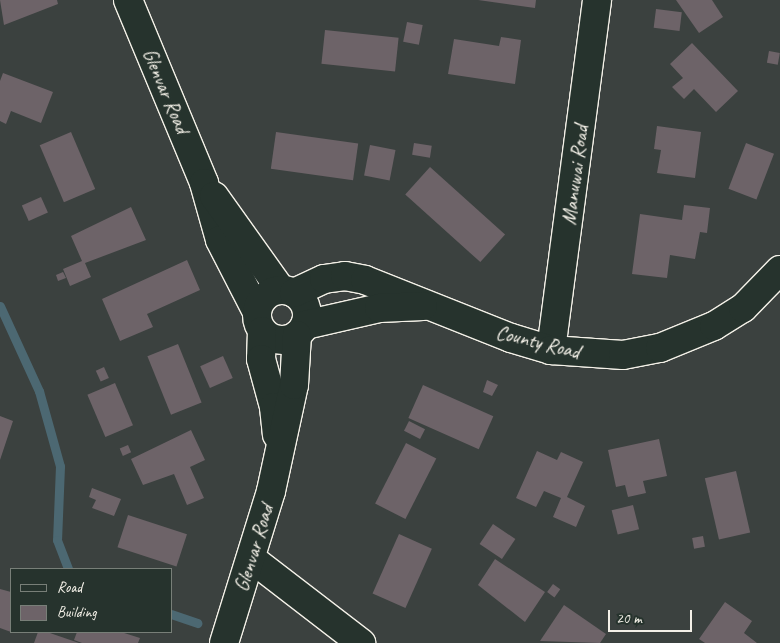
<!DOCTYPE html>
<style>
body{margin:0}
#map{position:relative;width:780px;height:643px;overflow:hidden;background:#3b413f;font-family:Caveat,sans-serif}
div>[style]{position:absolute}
.stream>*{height:9px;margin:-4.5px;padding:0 4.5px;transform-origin:4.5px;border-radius:4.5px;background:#4c6872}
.building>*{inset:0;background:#6d6368;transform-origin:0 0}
.roads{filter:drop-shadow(1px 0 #f4f1e8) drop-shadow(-1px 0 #f4f1e8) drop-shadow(0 1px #f4f1e8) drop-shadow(0 -1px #f4f1e8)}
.street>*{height:28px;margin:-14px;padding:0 14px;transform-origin:14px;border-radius:14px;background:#26332d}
.secondary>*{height:28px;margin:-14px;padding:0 14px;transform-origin:14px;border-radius:14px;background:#26332d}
.secondary>.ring{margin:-14px;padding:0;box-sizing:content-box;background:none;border:28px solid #26332d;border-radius:50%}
span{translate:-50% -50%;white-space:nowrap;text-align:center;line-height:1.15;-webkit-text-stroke:4px #26332d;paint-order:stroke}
.street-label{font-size:20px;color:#f4f1e8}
.legend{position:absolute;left:10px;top:568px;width:162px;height:65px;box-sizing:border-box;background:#26332d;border:1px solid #787f78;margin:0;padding:6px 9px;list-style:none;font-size:15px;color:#f4f1e8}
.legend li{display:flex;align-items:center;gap:10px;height:25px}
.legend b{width:25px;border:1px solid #787f78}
.scale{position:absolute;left:608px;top:610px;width:84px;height:22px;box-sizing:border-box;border:2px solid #f4f1e8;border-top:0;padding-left:6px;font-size:15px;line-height:18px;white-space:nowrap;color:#f4f1e8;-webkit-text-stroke:4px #26332d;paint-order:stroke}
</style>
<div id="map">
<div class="stream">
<div style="left:0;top:306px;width:94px;rotate:65.4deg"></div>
<div style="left:39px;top:391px;width:78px;rotate:74.4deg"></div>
<div style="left:60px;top:466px;width:74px;rotate:92.3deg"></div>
<div style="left:57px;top:540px;width:31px;rotate:69deg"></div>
<div style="left:171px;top:614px;width:28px;rotate:19deg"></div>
</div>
<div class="building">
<div style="clip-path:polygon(0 0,57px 0,58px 4px,4px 25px)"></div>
<div style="clip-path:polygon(478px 0,536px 0,535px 8px)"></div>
<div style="clip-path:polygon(676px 0,712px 0,723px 17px,699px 33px)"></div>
<div style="left:656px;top:9px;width:26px;height:19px;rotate:7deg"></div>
<div style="left:407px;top:22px;width:16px;height:20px;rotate:11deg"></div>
<div style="left:325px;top:30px;width:74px;height:34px;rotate:6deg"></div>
<div style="clip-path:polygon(501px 37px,521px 40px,515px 84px,448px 74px,454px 39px,499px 46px)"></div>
<div style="clip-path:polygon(692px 43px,738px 91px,716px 112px,694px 89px,684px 99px,672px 87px,683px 78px,670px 64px)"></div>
<div style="left:769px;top:51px;width:11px;height:12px;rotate:10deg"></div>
<div style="clip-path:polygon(3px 73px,53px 92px,41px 123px,11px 111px,6px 124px,0 121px,0 81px)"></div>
<div style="clip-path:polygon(657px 126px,701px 132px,695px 178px,657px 173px,661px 150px,654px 149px)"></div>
<div style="left:71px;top:132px;width:62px;height:34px;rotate:67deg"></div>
<div style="left:276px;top:132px;width:83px;height:37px;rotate:8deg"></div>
<div style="left:414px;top:143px;width:18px;height:12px;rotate:9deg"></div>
<div style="left:746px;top:143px;width:30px;height:49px;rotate:21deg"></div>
<div style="left:370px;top:145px;width:26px;height:31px;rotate:11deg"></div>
<div style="left:430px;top:167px;width:101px;height:37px;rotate:42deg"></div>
<div style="left:41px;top:197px;width:17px;height:21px;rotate:66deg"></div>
<div style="clip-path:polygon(684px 205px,710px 208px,707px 233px,700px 232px,695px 259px,670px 255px,667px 278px,632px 274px,640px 214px,682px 220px)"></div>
<div style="clip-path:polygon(131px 207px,146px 240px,85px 263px,91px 277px,70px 286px,63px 269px,82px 261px,71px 236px)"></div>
<div style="clip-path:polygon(187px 260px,200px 290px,147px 314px,153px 327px,120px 341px,102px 299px)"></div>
<div style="clip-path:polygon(63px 272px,66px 278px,58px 281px,56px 275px)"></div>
<div style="left:178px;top:344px;width:63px;height:33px;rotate:68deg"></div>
<div style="left:223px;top:356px;width:24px;height:25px;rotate:66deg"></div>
<div style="left:104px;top:367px;width:12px;height:9px;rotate:66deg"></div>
<div style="clip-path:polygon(487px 380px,498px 385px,492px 396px,483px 392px)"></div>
<div style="left:115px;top:383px;width:46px;height:30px;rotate:67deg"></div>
<div style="left:423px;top:385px;width:77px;height:36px;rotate:24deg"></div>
<div style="clip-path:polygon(0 416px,13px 421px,0 460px)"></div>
<div style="left:409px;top:421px;width:18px;height:11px;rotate:27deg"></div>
<div style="clip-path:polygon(191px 430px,205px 460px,190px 467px,204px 498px,187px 505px,174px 474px,143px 485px,131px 459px)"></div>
<div style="clip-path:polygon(659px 439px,667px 476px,643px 481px,646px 493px,628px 497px,625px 485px,616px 487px,608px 450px)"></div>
<div style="left:406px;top:443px;width:34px;height:68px;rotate:27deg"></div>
<div style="left:128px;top:445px;width:8px;height:9px;rotate:67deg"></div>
<div style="clip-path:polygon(537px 451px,557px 460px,561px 452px,583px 462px,567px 497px,585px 506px,576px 527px,553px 517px,561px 498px,544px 491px,536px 507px,516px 498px)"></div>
<div style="left:736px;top:471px;width:63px;height:32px;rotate:77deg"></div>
<div style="clip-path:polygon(92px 488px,121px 499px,114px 516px,92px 508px,96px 500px,89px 497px)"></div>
<div style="left:633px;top:505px;width:25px;height:22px;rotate:76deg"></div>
<div style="left:128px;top:515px;width:62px;height:34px;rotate:18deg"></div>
<div style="left:493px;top:524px;width:27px;height:24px;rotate:34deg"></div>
<div style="left:399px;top:534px;width:36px;height:65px;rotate:24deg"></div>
<div style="left:703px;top:536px;width:11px;height:11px;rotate:80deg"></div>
<div style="clip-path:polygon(495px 559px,545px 592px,525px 622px,478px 585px)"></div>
<div style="left:553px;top:584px;width:9px;height:10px;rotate:36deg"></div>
<div style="clip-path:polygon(0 589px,11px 592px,11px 632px,0 628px)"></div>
<div style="clip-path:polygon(725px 602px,752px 621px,744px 633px,757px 643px,705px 643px,699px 639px)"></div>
<div style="clip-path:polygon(564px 605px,606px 634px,600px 643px,540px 641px)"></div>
<div style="clip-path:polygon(38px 632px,47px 632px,79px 643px,34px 643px)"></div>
<div style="clip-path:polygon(77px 632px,121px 632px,140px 638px,138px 643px,82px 643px,74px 640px)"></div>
</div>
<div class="roads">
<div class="street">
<div style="left:551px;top:350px;width:353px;rotate:-82.5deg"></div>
</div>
<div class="secondary">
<div style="left:128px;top:0;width:198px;rotate:67.4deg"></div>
<div style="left:204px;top:183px;width:59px;rotate:74.3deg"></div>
<div style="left:220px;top:240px;width:81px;rotate:62.8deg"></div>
<div style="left:214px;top:196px;width:115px;rotate:54.5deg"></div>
<div class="ring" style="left:257px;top:290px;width:22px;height:22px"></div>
<div style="left:294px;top:293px;width:33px;rotate:-25deg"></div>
<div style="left:324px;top:279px;width:21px;rotate:-8deg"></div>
<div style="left:345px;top:276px;width:20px;rotate:11deg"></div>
<div style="left:365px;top:280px;width:157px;rotate:21.7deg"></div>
<div style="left:511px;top:338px;width:42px;rotate:16.7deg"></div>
<div style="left:551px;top:350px;width:72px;rotate:4deg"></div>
<div style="left:623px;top:355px;width:38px;rotate:-11deg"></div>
<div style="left:660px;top:348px;width:58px;rotate:-22.2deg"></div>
<div style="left:714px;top:326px;width:34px;rotate:-32deg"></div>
<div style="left:743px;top:308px;width:53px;rotate:-45.8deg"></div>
<div style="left:305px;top:325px;width:76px;rotate:-12.9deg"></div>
<div style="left:379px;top:308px;width:44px;rotate:-2.6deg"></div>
<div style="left:262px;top:331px;width:28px;rotate:92deg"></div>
<div style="left:261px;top:359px;width:50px;rotate:74.8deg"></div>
<div style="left:274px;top:407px;width:28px;rotate:84deg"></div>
<div style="left:252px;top:559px;width:138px;rotate:37.6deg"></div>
<div style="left:224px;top:643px;width:159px;rotate:-72.8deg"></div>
<div style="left:271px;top:491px;width:108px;rotate:-77.8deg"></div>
<div style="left:294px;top:385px;width:50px;rotate:-86.6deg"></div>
</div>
</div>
<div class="street-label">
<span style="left:166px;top:91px;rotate:67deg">Glenvar Road</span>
<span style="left:575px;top:175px;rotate:-83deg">Manuwai Road</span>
<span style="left:538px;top:342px;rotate:14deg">County Road</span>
<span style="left:254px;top:548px;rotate:-73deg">Glenvar Road</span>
</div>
<ul class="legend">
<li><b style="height:6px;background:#26332d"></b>Road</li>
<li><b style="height:14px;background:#6d6368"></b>Building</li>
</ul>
<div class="scale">20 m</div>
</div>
